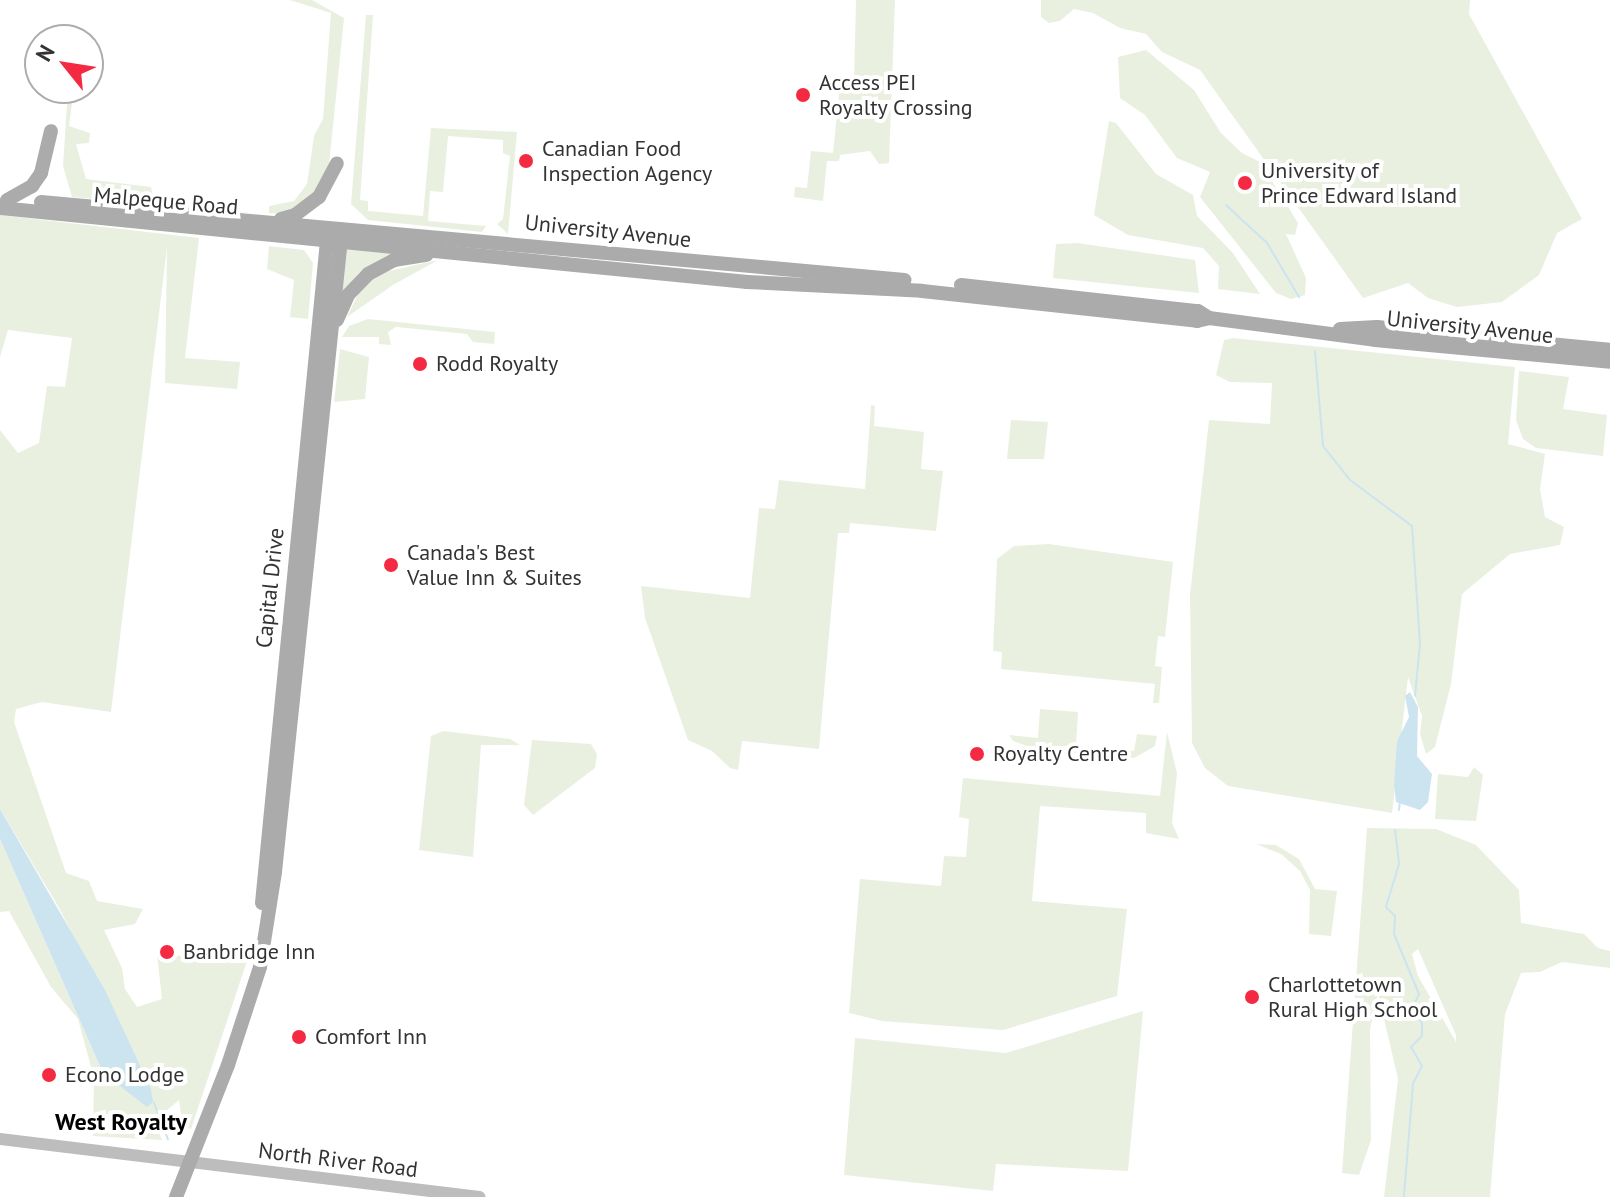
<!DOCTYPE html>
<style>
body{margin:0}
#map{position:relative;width:1610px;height:1197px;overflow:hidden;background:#fff;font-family:"PT Sans",sans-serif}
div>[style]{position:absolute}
.green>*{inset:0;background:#e9f0e0}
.water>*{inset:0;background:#cce4f0}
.stream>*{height:2px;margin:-1px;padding:0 1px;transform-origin:1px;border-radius:1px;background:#cce4f0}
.secondary>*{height:12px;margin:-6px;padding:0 6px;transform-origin:6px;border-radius:6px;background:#bdbdbd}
.primary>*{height:14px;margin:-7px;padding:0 7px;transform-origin:7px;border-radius:7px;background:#ababab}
.dots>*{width:22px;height:22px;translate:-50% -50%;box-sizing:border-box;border:4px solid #fff;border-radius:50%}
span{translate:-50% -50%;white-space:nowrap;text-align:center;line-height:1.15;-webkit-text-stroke:8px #fff;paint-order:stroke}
.poi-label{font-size:22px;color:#333}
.left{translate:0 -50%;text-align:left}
.street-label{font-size:22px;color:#333}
.neighbourhood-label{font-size:24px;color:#000;font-weight:700}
.north{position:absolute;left:24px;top:24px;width:80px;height:80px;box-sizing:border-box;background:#fff;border:2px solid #adadad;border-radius:50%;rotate:300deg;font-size:22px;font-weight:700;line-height:32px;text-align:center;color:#333}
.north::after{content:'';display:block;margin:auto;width:28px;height:36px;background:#f42a43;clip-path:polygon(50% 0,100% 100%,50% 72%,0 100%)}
</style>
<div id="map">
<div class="green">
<div style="clip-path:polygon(290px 0,312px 0,344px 18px,329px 165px,316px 191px,285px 214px,269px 213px,269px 206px,294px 201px,307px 184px,314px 136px,323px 119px,331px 13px)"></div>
<div style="clip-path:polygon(856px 0,895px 0,889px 163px,879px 164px,870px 151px,840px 155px,839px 161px,827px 161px,823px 201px,794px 197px,795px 187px,807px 188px,811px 151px,833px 153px,840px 84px,854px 81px)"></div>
<div style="clip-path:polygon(1041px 0,1470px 0,1469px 14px,1582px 219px,1557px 233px,1539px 275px,1502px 302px,1457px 307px,1428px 298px,1408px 283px,1363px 298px,1200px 70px,1162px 52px,1146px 34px,1120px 28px,1093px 13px,1074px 9px,1060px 21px,1049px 23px,1041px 17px)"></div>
<div style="clip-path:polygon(366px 15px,373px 15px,360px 200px,368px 201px,368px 211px,423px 216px,431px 128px,517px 132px,508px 234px,497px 224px,503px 219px,510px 156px,503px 153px,503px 140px,448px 136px,443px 192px,430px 191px,428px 221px,486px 226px,482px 232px,368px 220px,351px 204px)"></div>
<div style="clip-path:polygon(1146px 50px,1194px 90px,1221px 133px,1242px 153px,1260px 162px,1298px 223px,1295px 235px,1286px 234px,1306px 278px,1305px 295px,1291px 299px,1276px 293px,1200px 197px,1210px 172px,1177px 158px,1145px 115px,1120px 98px,1118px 57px)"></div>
<div style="clip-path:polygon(68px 88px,74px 88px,69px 126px,90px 133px,89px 143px,76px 144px,86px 179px,151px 187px,154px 201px,258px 214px,72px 197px,63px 166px)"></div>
<div style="clip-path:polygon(1109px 121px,1116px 123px,1156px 174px,1193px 195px,1197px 216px,1233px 253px,1260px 294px,1218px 289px,1219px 266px,1203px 248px,1128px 235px,1094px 215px)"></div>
<div style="clip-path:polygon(0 215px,199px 238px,185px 358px,240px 362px,237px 389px,165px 383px,167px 247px,111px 712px,42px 702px,16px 709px,14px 722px,66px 873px,89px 881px,97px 901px,143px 909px,135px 924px,104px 930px,122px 968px,125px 989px,137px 1007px,162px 999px,157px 954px,247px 961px,191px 1129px,183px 1127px,179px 1100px,154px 1121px,162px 1140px,93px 1136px,94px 1078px,78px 1019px,51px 987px,9px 911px,0 912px,0 839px,103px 1073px,139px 1065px,58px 906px,0 809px,0 430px,18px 453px,39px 443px,47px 386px,65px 387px,72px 338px,8px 330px,0 357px)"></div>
<div style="clip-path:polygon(1077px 243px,1195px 260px,1199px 293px,1053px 278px,1056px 244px)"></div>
<div style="clip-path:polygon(269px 246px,304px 250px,313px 263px,308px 319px,290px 317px,294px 280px,267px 269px)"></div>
<div style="clip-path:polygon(346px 247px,394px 253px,359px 273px,340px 297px)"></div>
<div style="clip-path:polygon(438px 260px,393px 285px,347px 317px,358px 294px,380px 273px)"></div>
<div style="clip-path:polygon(368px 319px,495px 332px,494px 344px,473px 342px,467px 334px,396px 327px,388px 332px,391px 345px,379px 344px,379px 337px,342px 337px,349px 326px)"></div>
<div style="clip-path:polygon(1233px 338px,1515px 367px,1508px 444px,1545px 454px,1540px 489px,1545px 517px,1564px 527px,1560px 545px,1510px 554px,1462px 594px,1451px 684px,1435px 747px,1426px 754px,1420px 734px,1422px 716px,1408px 677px,1392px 813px,1228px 786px,1205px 768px,1192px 743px,1190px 595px,1209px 420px,1270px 424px,1272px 383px,1230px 382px,1216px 375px,1224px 340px)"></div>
<div style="clip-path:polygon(340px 349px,369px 357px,365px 399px,334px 402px)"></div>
<div style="clip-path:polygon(1519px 371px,1569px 377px,1563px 409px,1607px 415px,1603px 456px,1536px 448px,1523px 439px,1516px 420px)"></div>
<div style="clip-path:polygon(871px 405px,875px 406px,874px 426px,924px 432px,921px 469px,943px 471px,936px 531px,850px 523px,849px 533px,838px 533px,819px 749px,742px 741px,738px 770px,730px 768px,712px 751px,688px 740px,645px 618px,641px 586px,750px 598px,759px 508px,775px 509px,779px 480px,865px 489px)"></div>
<div style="clip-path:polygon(1011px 420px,1048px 422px,1044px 459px,1007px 459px)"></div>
<div style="clip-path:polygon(1049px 544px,1173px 562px,1165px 637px,1158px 636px,1155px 666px,1162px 667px,1159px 703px,1153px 703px,1155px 684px,1001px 669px,1002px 652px,993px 651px,997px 559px,1014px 546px)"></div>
<div style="clip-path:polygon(1040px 709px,1078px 712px,1076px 745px,1134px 751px,1137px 734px,1157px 736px,1155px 746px,1134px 758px,1038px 750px,1013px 741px,1009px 735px,1038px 738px)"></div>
<div style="clip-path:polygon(443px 731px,510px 739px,520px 745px,481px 745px,473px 857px,419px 850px,431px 736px)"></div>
<div style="clip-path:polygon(1167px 732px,1177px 773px,1172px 823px,1179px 839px,1146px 833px,1146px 813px,1040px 806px,1032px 901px,1127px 909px,1117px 996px,1003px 1030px,882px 1021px,849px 1013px,860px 879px,941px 886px,944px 856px,966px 857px,969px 819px,959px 817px,963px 778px,1160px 796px)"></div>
<div style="clip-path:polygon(532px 740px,591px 744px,597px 754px,595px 768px,533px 815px,524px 805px)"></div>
<div style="clip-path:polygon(1474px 767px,1483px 775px,1476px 821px,1435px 819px,1438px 774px,1468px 777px)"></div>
<div style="clip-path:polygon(evenodd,1367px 828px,1436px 829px,1476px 845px,1519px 890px,1521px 923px,1584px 934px,1598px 948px,1610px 951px,1610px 968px,1562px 962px,1540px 972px,1521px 973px,1505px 1014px,1490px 1197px,1384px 1197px,1398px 1079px,1378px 993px,1370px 1029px,1371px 1140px,1359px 1175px,1342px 1173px,1367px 828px,1418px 949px,1456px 1035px,1456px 1042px,1418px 976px,1412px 954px,1418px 949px)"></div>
<div style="clip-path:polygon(1256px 844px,1276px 845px,1299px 859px,1315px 889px,1337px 891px,1331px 936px,1309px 934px,1310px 890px,1300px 871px,1281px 854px)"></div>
<div style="clip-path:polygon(1143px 1011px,1128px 1171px,996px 1164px,993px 1191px,844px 1175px,855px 1038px,1006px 1053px)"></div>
</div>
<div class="water">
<div style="clip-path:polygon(1410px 692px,1418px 707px,1417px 756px,1432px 774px,1428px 802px,1420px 810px,1396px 802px,1394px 785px,1397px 741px,1409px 717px,1405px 696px)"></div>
<div style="clip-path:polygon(0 809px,105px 990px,151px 1089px,153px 1102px,147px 1107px,103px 1073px,0 839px)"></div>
</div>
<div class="stream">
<div style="left:1226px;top:205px;width:56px;rotate:42.8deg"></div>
<div style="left:1267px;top:243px;width:63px;rotate:59.3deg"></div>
<div style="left:1315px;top:351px;width:95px;rotate:85.2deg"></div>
<div style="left:1323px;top:446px;width:43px;rotate:51.5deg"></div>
<div style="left:1350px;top:480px;width:77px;rotate:36.6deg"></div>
<div style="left:1412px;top:526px;width:117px;rotate:86.1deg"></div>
<div style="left:1420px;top:643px;width:53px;rotate:95.4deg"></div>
<div style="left:1399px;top:810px;width:9px;rotate:-84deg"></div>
<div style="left:1395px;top:830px;width:34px;rotate:83deg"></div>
<div style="left:1399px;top:864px;width:45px;rotate:106.8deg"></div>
<div style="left:1386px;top:907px;width:13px;rotate:45deg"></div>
<div style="left:1395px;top:916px;width:18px;rotate:93deg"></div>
<div style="left:1394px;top:934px;width:65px;rotate:67.4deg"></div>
<div style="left:1419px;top:994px;width:17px;rotate:115deg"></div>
<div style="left:1412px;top:1009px;width:17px;rotate:54deg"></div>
<div style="left:1422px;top:1023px;width:13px;rotate:90deg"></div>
<div style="left:1422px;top:1036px;width:16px;rotate:135deg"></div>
<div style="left:1411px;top:1047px;width:22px;rotate:60deg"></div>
<div style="left:1422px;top:1066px;width:20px;rotate:117deg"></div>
<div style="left:1413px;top:1084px;width:113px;rotate:94.6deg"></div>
<div style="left:154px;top:1103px;width:39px;rotate:69deg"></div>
</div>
<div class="secondary">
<div style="left:0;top:1139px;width:483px;rotate:6.9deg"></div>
</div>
<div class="primary">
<div style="left:7px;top:200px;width:29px;rotate:-29deg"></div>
<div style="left:32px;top:186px;width:16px;rotate:-55deg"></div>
<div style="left:41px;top:173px;width:43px;rotate:-76.6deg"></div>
<div style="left:41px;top:202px;width:867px;rotate:5.16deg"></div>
<div style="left:0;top:208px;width:751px;rotate:5.66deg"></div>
<div style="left:747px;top:282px;width:175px;rotate:2.9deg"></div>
<div style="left:922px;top:291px;width:277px;rotate:6.2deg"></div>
<div style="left:1197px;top:321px;width:12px;rotate:-14deg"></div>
<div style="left:1209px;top:318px;width:167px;rotate:7.5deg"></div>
<div style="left:1375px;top:340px;width:236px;rotate:5.3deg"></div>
<div style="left:281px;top:219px;width:15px;rotate:-16deg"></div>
<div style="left:295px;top:215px;width:30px;rotate:-37deg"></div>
<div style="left:319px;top:197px;width:38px;rotate:-62deg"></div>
<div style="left:961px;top:285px;width:238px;rotate:6.3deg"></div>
<div style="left:1198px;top:311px;width:13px;rotate:32deg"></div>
<div style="left:337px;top:320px;width:27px;rotate:-66deg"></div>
<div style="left:348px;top:295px;width:29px;rotate:-46deg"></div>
<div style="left:368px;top:274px;width:30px;rotate:-28deg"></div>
<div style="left:394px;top:260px;width:33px;rotate:-9deg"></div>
<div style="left:1340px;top:329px;width:37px;rotate:-3deg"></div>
<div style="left:1377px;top:327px;width:234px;rotate:5.6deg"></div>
<div style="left:262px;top:903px;width:675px;rotate:-84.39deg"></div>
<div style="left:176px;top:1197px;width:142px;rotate:-68.5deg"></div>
<div style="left:228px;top:1065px;width:103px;rotate:-71.9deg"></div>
<div style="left:260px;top:967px;width:96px;rotate:-81deg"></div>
<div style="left:275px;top:872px;width:646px;rotate:-84.05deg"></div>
</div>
<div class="dots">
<div style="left:803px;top:95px;background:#f42a43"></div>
<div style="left:526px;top:161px;background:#f42a43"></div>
<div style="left:1245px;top:183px;background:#f42a43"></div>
<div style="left:420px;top:364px;background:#f42a43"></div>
<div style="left:391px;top:565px;background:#f42a43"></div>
<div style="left:977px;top:754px;background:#f42a43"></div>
<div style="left:167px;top:952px;background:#f42a43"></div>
<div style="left:1252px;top:997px;background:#f42a43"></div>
<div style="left:299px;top:1037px;background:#f42a43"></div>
<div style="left:49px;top:1075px;background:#f42a43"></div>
</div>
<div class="poi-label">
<span class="left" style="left:819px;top:95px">Access PEI<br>Royalty Crossing</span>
<span class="left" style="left:542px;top:161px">Canadian Food<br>Inspection Agency</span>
<span class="left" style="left:1261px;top:183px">University of<br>Prince Edward Island</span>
<span class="left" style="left:436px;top:364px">Rodd Royalty</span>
<span class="left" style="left:407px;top:565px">Canada's Best<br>Value Inn &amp; Suites</span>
<span class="left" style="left:993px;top:754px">Royalty Centre</span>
<span class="left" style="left:183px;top:952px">Banbridge Inn</span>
<span class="left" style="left:1268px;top:997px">Charlottetown<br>Rural High School</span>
<span class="left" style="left:315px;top:1037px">Comfort Inn</span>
<span class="left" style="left:65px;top:1075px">Econo Lodge</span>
</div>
<div class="street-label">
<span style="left:166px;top:201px;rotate:5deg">Malpeque Road</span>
<span style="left:608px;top:231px;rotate:6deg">University Avenue</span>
<span style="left:1470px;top:327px;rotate:6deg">University Avenue</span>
<span style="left:270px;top:588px;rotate:-84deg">Capital Drive</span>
<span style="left:338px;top:1160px;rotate:7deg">North River Road</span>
</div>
<div class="neighbourhood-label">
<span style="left:121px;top:1122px">West Royalty</span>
</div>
<div class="north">N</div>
</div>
